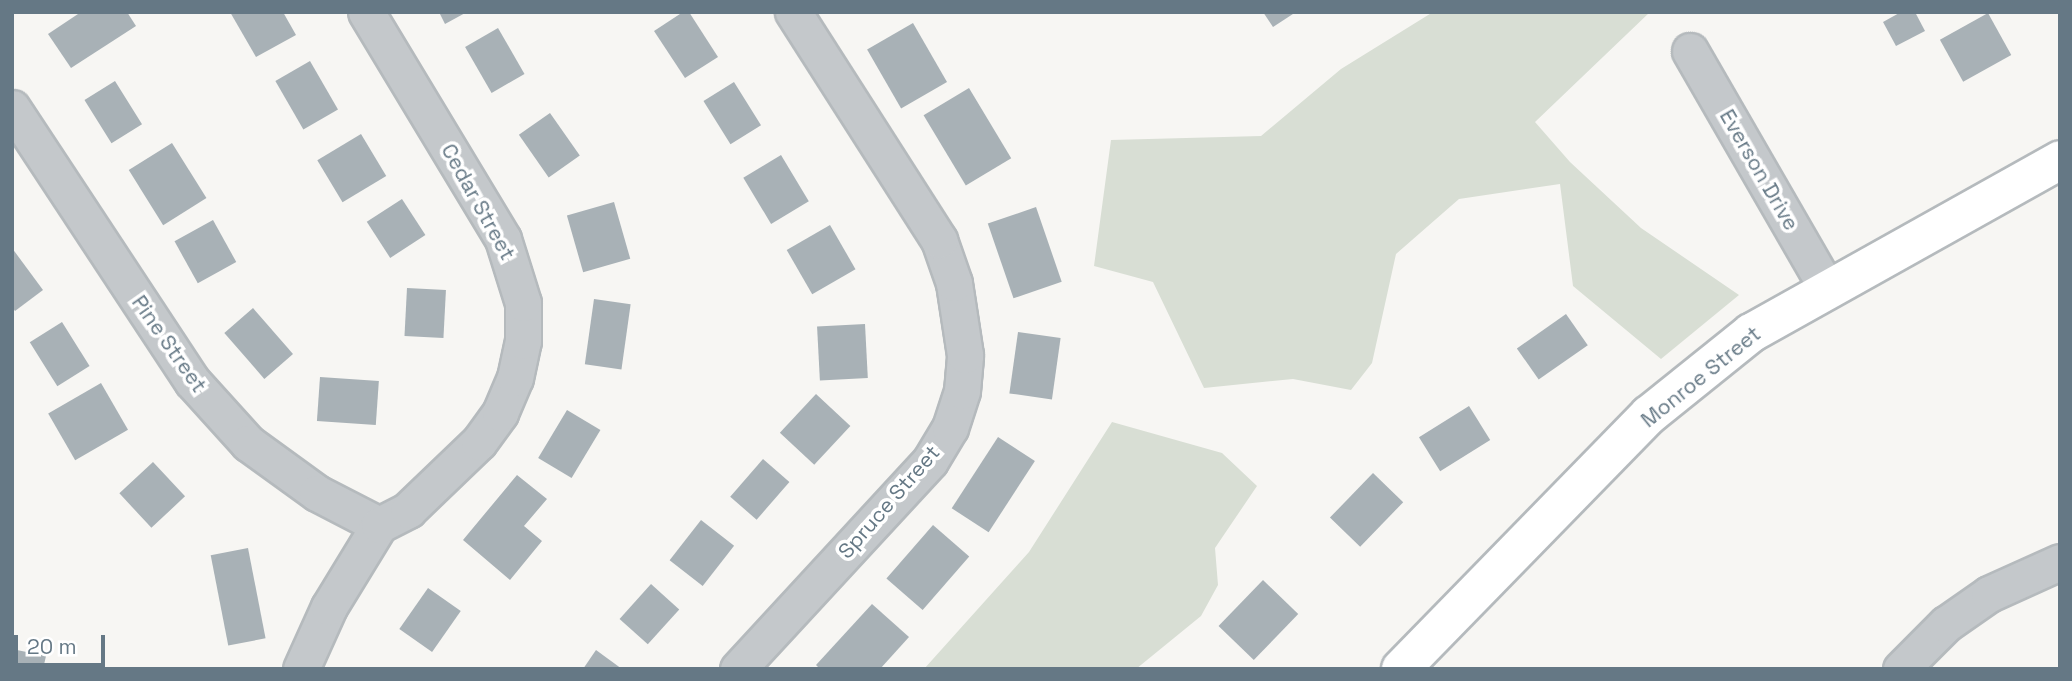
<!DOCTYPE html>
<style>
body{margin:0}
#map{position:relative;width:2072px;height:681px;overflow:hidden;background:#f7f6f3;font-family:"Space Grotesk",sans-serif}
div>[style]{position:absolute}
.green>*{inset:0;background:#d8ded4}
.building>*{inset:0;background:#a8b1b6;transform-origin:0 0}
.roads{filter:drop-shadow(2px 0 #b5babd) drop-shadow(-2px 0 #b5babd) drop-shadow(0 2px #b5babd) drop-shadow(0 -2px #b5babd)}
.minor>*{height:35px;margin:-17.5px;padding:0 17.5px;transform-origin:17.5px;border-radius:17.5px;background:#c4c8cb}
.major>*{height:38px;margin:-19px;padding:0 19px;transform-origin:19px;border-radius:19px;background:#fff}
span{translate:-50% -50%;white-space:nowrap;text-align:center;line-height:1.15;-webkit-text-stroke:7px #fff;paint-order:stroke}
.street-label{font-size:21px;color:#657885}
.frame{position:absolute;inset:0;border:14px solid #657885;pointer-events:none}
.scale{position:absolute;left:14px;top:635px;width:91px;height:32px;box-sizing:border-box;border:4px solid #657885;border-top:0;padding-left:9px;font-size:21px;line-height:24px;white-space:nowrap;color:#657885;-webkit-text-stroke:5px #fff;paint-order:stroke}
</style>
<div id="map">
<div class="green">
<div style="clip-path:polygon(1433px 12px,1650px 12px,1535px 122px,1570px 162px,1641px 228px,1739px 295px,1661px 359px,1573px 286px,1560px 184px,1459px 199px,1396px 254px,1372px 363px,1351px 390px,1293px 379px,1204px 388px,1153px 282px,1094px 266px,1111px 140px,1261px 136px,1341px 69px)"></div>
<div style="clip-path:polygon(1112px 422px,1222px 453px,1257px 486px,1215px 548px,1218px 585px,1201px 616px,1136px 669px,924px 669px,1029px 552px)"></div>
</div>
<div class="building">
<div style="clip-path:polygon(81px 12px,127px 12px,136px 26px,71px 68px,48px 34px)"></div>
<div style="clip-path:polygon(230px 12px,283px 12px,296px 35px,256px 57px)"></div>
<div style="clip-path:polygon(439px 12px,467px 12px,445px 24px)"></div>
<div style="clip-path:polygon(683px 12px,689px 12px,718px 57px,685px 78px,654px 31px)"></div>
<div style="clip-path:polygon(1263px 12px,1296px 12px,1273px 27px)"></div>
<div style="clip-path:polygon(1901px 12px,1915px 12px,1925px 31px,1896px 46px,1883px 22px)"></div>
<div style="left:1988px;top:13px;width:48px;height:55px;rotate:61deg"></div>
<div style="left:913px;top:23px;width:68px;height:53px;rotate:60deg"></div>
<div style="left:498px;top:28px;width:53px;height:38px;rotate:60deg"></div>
<div style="left:310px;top:61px;width:56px;height:40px;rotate:60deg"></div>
<div style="left:115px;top:81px;width:51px;height:36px;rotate:58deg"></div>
<div style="left:734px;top:82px;width:51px;height:36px;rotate:58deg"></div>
<div style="left:969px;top:88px;width:82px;height:53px;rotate:59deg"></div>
<div style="left:550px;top:113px;width:52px;height:38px;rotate:55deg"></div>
<div style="left:361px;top:134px;width:49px;height:51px;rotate:59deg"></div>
<div style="left:172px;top:143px;width:65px;height:51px;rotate:58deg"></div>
<div style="left:781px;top:155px;width:54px;height:44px;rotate:59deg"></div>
<div style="left:402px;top:199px;width:43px;height:42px;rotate:57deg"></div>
<div style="left:614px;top:202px;width:59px;height:49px;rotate:74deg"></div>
<div style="left:1036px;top:207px;width:79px;height:51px;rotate:71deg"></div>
<div style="left:213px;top:220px;width:48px;height:44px;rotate:61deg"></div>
<div style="left:830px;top:225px;width:51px;height:50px;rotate:60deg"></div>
<div style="clip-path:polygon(12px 248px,43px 290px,15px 311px,12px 307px)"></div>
<div style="left:407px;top:288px;width:39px;height:48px;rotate:3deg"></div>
<div style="left:594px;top:299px;width:37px;height:66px;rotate:8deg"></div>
<div style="left:253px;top:308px;width:61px;height:38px;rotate:49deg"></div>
<div style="left:1566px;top:314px;width:38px;height:60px;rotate:55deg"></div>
<div style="left:62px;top:322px;width:52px;height:38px;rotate:58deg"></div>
<div style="left:865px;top:324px;width:54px;height:48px;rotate:87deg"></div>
<div style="left:1018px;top:332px;width:43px;height:62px;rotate:8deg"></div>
<div style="left:320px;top:377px;width:59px;height:44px;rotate:4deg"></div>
<div style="left:101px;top:383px;width:54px;height:61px;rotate:60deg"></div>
<div style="left:816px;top:394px;width:47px;height:53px;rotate:43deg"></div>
<div style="left:1469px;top:406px;width:40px;height:59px;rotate:58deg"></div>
<div style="left:567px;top:410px;width:39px;height:56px;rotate:31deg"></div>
<div style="left:998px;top:437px;width:44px;height:85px;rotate:33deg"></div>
<div style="left:763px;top:459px;width:35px;height:50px;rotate:41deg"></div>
<div style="left:153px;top:462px;width:47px;height:46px;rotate:47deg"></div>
<div style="left:1373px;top:473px;width:42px;height:62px;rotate:44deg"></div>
<div style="clip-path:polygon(517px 475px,547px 499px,524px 526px,542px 541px,510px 580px,463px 540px)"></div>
<div style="left:701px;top:520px;width:42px;height:51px;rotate:38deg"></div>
<div style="left:933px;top:525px;width:48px;height:71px;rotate:41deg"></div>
<div style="left:248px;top:548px;width:92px;height:38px;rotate:79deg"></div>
<div style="left:1263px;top:580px;width:49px;height:64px;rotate:44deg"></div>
<div style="left:651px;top:584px;width:38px;height:47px;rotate:42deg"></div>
<div style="left:428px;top:588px;width:40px;height:50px;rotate:35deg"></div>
<div style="clip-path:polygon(872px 604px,909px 637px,880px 669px,820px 669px,816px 665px)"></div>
<div style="clip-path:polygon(12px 649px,46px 656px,43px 669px,12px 669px)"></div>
<div style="clip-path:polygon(596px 650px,622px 669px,583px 669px)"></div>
</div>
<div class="roads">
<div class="minor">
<div style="left:1690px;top:51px;width:276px;rotate:60deg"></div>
<div style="left:12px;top:108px;width:327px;rotate:56.6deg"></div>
<div style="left:192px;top:381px;width:84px;rotate:47.9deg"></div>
<div style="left:248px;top:443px;width:85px;rotate:35.9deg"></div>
<div style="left:317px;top:493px;width:70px;rotate:27.3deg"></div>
<div style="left:301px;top:669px;width:68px;rotate:-65.7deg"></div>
<div style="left:329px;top:607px;width:96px;rotate:-58.6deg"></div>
<div style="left:379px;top:525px;width:33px;rotate:-27deg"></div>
<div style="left:408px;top:510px;width:98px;rotate:-43.8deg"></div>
<div style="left:479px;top:442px;width:36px;rotate:-54deg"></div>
<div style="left:500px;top:413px;width:38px;rotate:-67deg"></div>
<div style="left:515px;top:378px;width:38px;rotate:-78deg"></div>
<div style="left:523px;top:341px;width:38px;rotate:-90deg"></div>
<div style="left:523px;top:303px;width:67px;rotate:-107.4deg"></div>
<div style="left:503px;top:239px;width:265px;rotate:-121.1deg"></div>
<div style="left:738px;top:669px;width:283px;rotate:-47.3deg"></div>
<div style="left:930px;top:461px;width:39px;rotate:-59deg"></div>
<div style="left:950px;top:428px;width:39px;rotate:-72deg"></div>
<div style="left:962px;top:391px;width:36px;rotate:-85deg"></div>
<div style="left:965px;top:355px;width:73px;rotate:-98.7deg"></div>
<div style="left:954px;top:283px;width:46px;rotate:-109.2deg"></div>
<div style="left:939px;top:240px;width:271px;rotate:-122.6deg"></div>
<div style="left:1901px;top:669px;width:64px;rotate:-45deg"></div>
<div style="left:1946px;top:624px;width:52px;rotate:-34.9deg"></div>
<div style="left:1989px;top:594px;width:78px;rotate:-24.3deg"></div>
</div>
<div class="major">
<div style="left:1401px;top:669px;width:355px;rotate:-45.7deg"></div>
<div style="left:1649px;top:415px;width:131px;rotate:-38.8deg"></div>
<div style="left:1751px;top:333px;width:354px;rotate:-29.2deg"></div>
</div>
</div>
<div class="street-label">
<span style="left:1759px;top:170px;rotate:60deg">Everson Drive</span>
<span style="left:478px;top:202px;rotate:61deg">Cedar Street</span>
<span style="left:169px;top:344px;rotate:55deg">Pine Street</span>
<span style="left:1701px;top:377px;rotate:-39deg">Monroe Street</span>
<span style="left:889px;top:502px;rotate:-49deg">Spruce Street</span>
</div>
<div class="frame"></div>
<div class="scale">20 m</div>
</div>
